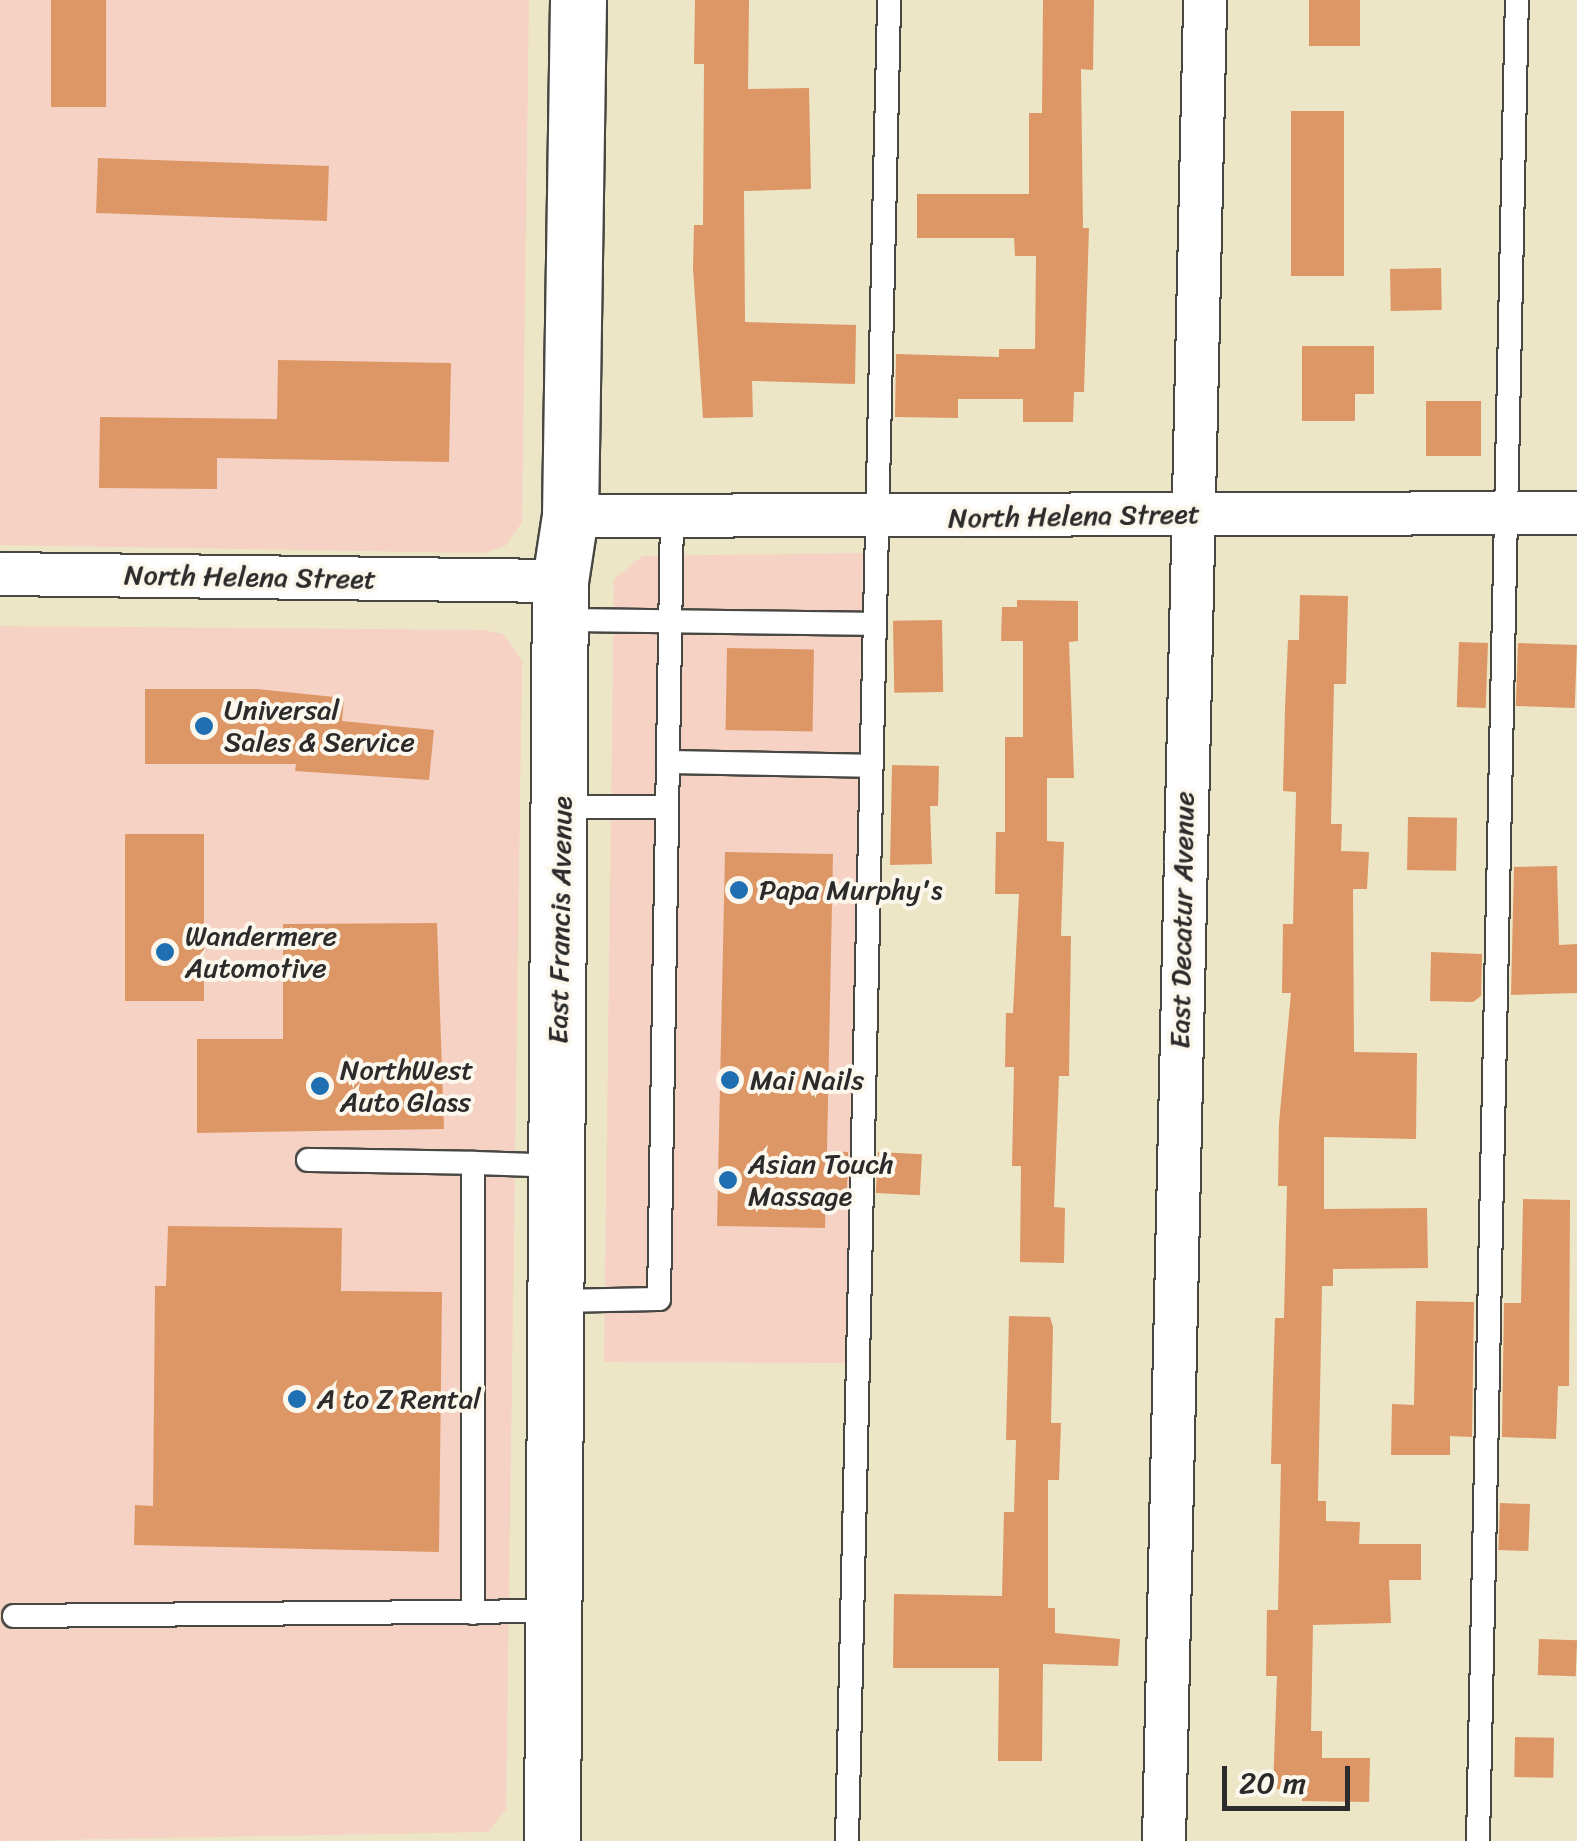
<!DOCTYPE html>
<style>
body{margin:0}
#map{position:relative;width:1577px;height:1841px;overflow:hidden;background:#ece5c6;font-family:Sriracha,sans-serif}
div>[style]{position:absolute}
.built>*{inset:0;background:#f6d2c4}
.building>*{inset:0;background:#dd9766;transform-origin:0 0}
.roads{filter:drop-shadow(2px 0 #484742) drop-shadow(-2px 0 #484742) drop-shadow(0 2px #484742) drop-shadow(0 -2px #484742)}
.lane>*{height:22px;margin:-11px;padding:0 11px;transform-origin:11px;border-radius:11px;background:#fff}
.street>*{height:42px;margin:-21px;padding:0 21px;transform-origin:21px;border-radius:21px;background:#fff}
.primary>*{height:55px;margin:-27.5px;padding:0 27.5px;transform-origin:27.5px;border-radius:27.5px;background:#fff}
.dots>*{width:28px;height:28px;translate:-50% -50%;box-sizing:border-box;border:5px solid #fbf7ec;border-radius:50%}
span{translate:-50% -50%;white-space:nowrap;text-align:center;line-height:1.15;-webkit-text-stroke:8px #fbf7ec;paint-order:stroke}
.street-label{font-size:28px;color:#2b2b2b}
.poi-label{font-size:28px;color:#2b2b2b}
.left{translate:0 -50%;text-align:left}
.scale{position:absolute;left:1222px;top:1766px;width:128px;height:45px;box-sizing:border-box;border:5px solid #2b2b2b;border-top:0;padding-left:12px;font-size:30px;line-height:35px;white-space:nowrap;color:#2b2b2b;-webkit-text-stroke:8px #fbf7ec;paint-order:stroke}
</style>
<div id="map">
<div class="built">
<div style="clip-path:polygon(0 0,529px 0,522px 522px,505px 546px,483px 553px,0 545px)"></div>
<div style="clip-path:polygon(863px 553px,847px 1363px,604px 1362px,614px 579px,643px 556px)"></div>
<div style="clip-path:polygon(0 626px,484px 630px,503px 634px,522px 660px,506px 1809px,488px 1832px,0 1841px)"></div>
</div>
<div class="building">
<div style="left:51px;top:0;width:55px;height:107px"></div>
<div style="clip-path:polygon(695px 0,749px 0,748px 89px,809px 88px,811px 189px,744px 191px,745px 322px,856px 325px,855px 384px,752px 381px,753px 417px,703px 418px,693px 268px,694px 225px,703px 225px,704px 64px,694px 64px)"></div>
<div style="clip-path:polygon(1043px 0,1094px 0,1093px 70px,1081px 69px,1083px 228px,1089px 228px,1084px 392px,1074px 392px,1073px 422px,1023px 422px,1023px 399px,958px 399px,958px 418px,895px 417px,896px 354px,999px 357px,999px 349px,1035px 349px,1036px 256px,1015px 256px,1014px 238px,917px 238px,917px 194px,1029px 194px,1029px 113px,1042px 113px)"></div>
<div style="left:1309px;top:0;width:51px;height:46px"></div>
<div style="left:1291px;top:111px;width:53px;height:165px"></div>
<div style="left:98px;top:158px;width:231px;height:55px;rotate:2deg"></div>
<div style="left:1441px;top:268px;width:42px;height:51px;rotate:89deg"></div>
<div style="clip-path:polygon(1302px 346px,1374px 346px,1374px 394px,1355px 394px,1355px 421px,1302px 421px)"></div>
<div style="clip-path:polygon(278px 360px,451px 363px,449px 462px,217px 458px,217px 489px,99px 488px,100px 417px,277px 419px)"></div>
<div style="left:1481px;top:401px;width:55px;height:55px;rotate:90deg"></div>
<div style="clip-path:polygon(1300px 595px,1348px 596px,1346px 684px,1334px 684px,1331px 824px,1342px 824px,1341px 851px,1369px 852px,1367px 889px,1353px 889px,1354px 1052px,1417px 1053px,1416px 1139px,1324px 1137px,1324px 1209px,1427px 1208px,1428px 1268px,1333px 1269px,1333px 1286px,1322px 1286px,1318px 1501px,1326px 1501px,1326px 1521px,1360px 1522px,1359px 1544px,1421px 1544px,1421px 1580px,1389px 1580px,1391px 1623px,1313px 1625px,1311px 1731px,1322px 1731px,1322px 1758px,1370px 1758px,1369px 1802px,1302px 1801px,1302px 1790px,1273px 1789px,1277px 1676px,1266px 1676px,1267px 1610px,1278px 1610px,1281px 1464px,1271px 1464px,1273px 1382px,1275px 1318px,1284px 1318px,1287px 1186px,1278px 1186px,1279px 1123px,1291px 993px,1282px 993px,1283px 924px,1293px 924px,1296px 792px,1283px 791px,1285px 709px,1288px 640px,1299px 640px)"></div>
<div style="clip-path:polygon(1017px 600px,1078px 601px,1078px 641px,1069px 642px,1074px 778px,1047px 778px,1047px 841px,1064px 842px,1061px 936px,1071px 936px,1069px 1076px,1059px 1076px,1054px 1207px,1065px 1208px,1064px 1263px,1020px 1262px,1021px 1166px,1012px 1166px,1014px 1067px,1005px 1067px,1006px 1013px,1013px 1013px,1019px 894px,995px 894px,996px 832px,1005px 832px,1005px 737px,1023px 737px,1023px 641px,1001px 641px,1002px 607px,1017px 607px)"></div>
<div style="left:942px;top:620px;width:72px;height:49px;rotate:89deg"></div>
<div style="left:1459px;top:642px;width:29px;height:65px;rotate:2deg"></div>
<div style="left:1518px;top:643px;width:59px;height:63px;rotate:2deg"></div>
<div style="left:727px;top:648px;width:87px;height:82px;rotate:1deg"></div>
<div style="clip-path:polygon(145px 689px,257px 689px,344px 698px,342px 721px,434px 730px,429px 780px,295px 771px,296px 764px,145px 764px)"></div>
<div style="clip-path:polygon(892px 765px,939px 766px,938px 806px,930px 806px,932px 864px,890px 865px)"></div>
<div style="left:1408px;top:817px;width:49px;height:53px;rotate:1deg"></div>
<div style="left:125px;top:834px;width:79px;height:167px"></div>
<div style="clip-path:polygon(725px 852px,833px 854px,827px 1151px,848px 1152px,847px 1192px,826px 1192px,825px 1228px,717px 1226px)"></div>
<div style="clip-path:polygon(1557px 866px,1559px 945px,1577px 944px,1577px 993px,1511px 995px,1514px 867px)"></div>
<div style="clip-path:polygon(437px 923px,444px 1129px,197px 1133px,197px 1039px,283px 1039px,283px 924px)"></div>
<div style="clip-path:polygon(1431px 952px,1482px 954px,1481px 996px,1473px 1002px,1430px 1001px)"></div>
<div style="left:878px;top:1152px;width:44px;height:41px;rotate:3deg"></div>
<div style="clip-path:polygon(1523px 1199px,1570px 1200px,1569px 1386px,1558px 1386px,1556px 1439px,1502px 1437px,1504px 1303px,1521px 1303px)"></div>
<div style="clip-path:polygon(168px 1226px,342px 1228px,341px 1291px,442px 1292px,439px 1552px,134px 1545px,135px 1505px,153px 1506px,155px 1286px,166px 1286px)"></div>
<div style="clip-path:polygon(1416px 1301px,1474px 1302px,1472px 1437px,1450px 1436px,1450px 1455px,1391px 1455px,1392px 1404px,1414px 1405px)"></div>
<div style="clip-path:polygon(1009px 1316px,1050px 1317px,1053px 1327px,1051px 1423px,1061px 1423px,1059px 1480px,1048px 1480px,1048px 1608px,1055px 1608px,1055px 1633px,1120px 1639px,1118px 1666px,1043px 1664px,1042px 1761px,998px 1761px,999px 1668px,893px 1668px,894px 1594px,1002px 1596px,1004px 1512px,1014px 1512px,1016px 1440px,1006px 1440px)"></div>
<div style="left:1500px;top:1503px;width:30px;height:47px;rotate:2deg"></div>
<div style="left:1539px;top:1639px;width:38px;height:36px;rotate:2deg"></div>
<div style="left:1515px;top:1737px;width:39px;height:40px;rotate:1deg"></div>
</div>
<div class="roads">
<div class="lane">
<div style="left:561px;top:620px;width:312px;rotate:0.7deg"></div>
<div style="left:668px;top:762px;width:202px;rotate:1.1deg"></div>
<div style="left:562px;top:807px;width:105px"></div>
<div style="left:308px;top:1160px;width:165px;rotate:1deg"></div>
<div style="left:557px;top:1301px;width:102px;rotate:-1.1deg"></div>
<div style="left:659px;top:1299px;width:780px;rotate:-89.05deg"></div>
<div style="left:473px;top:1613px;width:450px;rotate:-90deg"></div>
<div style="left:473px;top:1163px;width:85px;rotate:2deg"></div>
<div style="left:14px;top:1616px;width:539px;rotate:-0.53deg"></div>
<div style="left:847px;top:1841px;width:1841px;rotate:-88.69deg"></div>
<div style="left:1478px;top:1841px;width:1841px;rotate:-88.79deg"></div>
</div>
<div class="street">
<div style="left:570px;top:516px;width:1007px;rotate:-0.17deg"></div>
<div style="left:0;top:574px;width:560px;rotate:0.72deg"></div>
<div style="left:1164px;top:1841px;width:1841px;rotate:-88.72deg"></div>
</div>
<div class="primary">
<div style="left:552px;top:1841px;width:1260px;rotate:-89.64deg"></div>
<div style="left:560px;top:581px;width:66px;rotate:-81.3deg"></div>
<div style="left:570px;top:516px;width:516px;rotate:-89.11deg"></div>
</div>
</div>
<div class="dots">
<div style="left:204px;top:726px;background:#1f6fb2"></div>
<div style="left:739px;top:890px;background:#1f6fb2"></div>
<div style="left:165px;top:952px;background:#1f6fb2"></div>
<div style="left:730px;top:1080px;background:#1f6fb2"></div>
<div style="left:320px;top:1086px;background:#1f6fb2"></div>
<div style="left:728px;top:1180px;background:#1f6fb2"></div>
<div style="left:297px;top:1399px;background:#1f6fb2"></div>
</div>
<div class="street-label">
<span style="left:1074px;top:516px;rotate:-1deg">North Helena Street</span>
<span style="left:250px;top:577px;rotate:1deg">North Helena Street</span>
<span style="left:560px;top:920px;rotate:-89deg">East Francis Avenue</span>
<span style="left:1182px;top:920px;rotate:-89deg">East Decatur Avenue</span>
</div>
<div class="poi-label">
<span class="left" style="left:224px;top:726px">Universal<br>Sales &amp; Service</span>
<span class="left" style="left:759px;top:890px">Papa Murphy's</span>
<span class="left" style="left:185px;top:952px">Wandermere<br>Automotive</span>
<span class="left" style="left:340px;top:1086px">NorthWest<br>Auto Glass</span>
<span class="left" style="left:750px;top:1080px">Mai Nails</span>
<span class="left" style="left:748px;top:1180px">Asian Touch<br>Massage</span>
<span class="left" style="left:317px;top:1399px">A to Z Rental</span>
</div>
<div class="scale">20 m</div>
</div>
